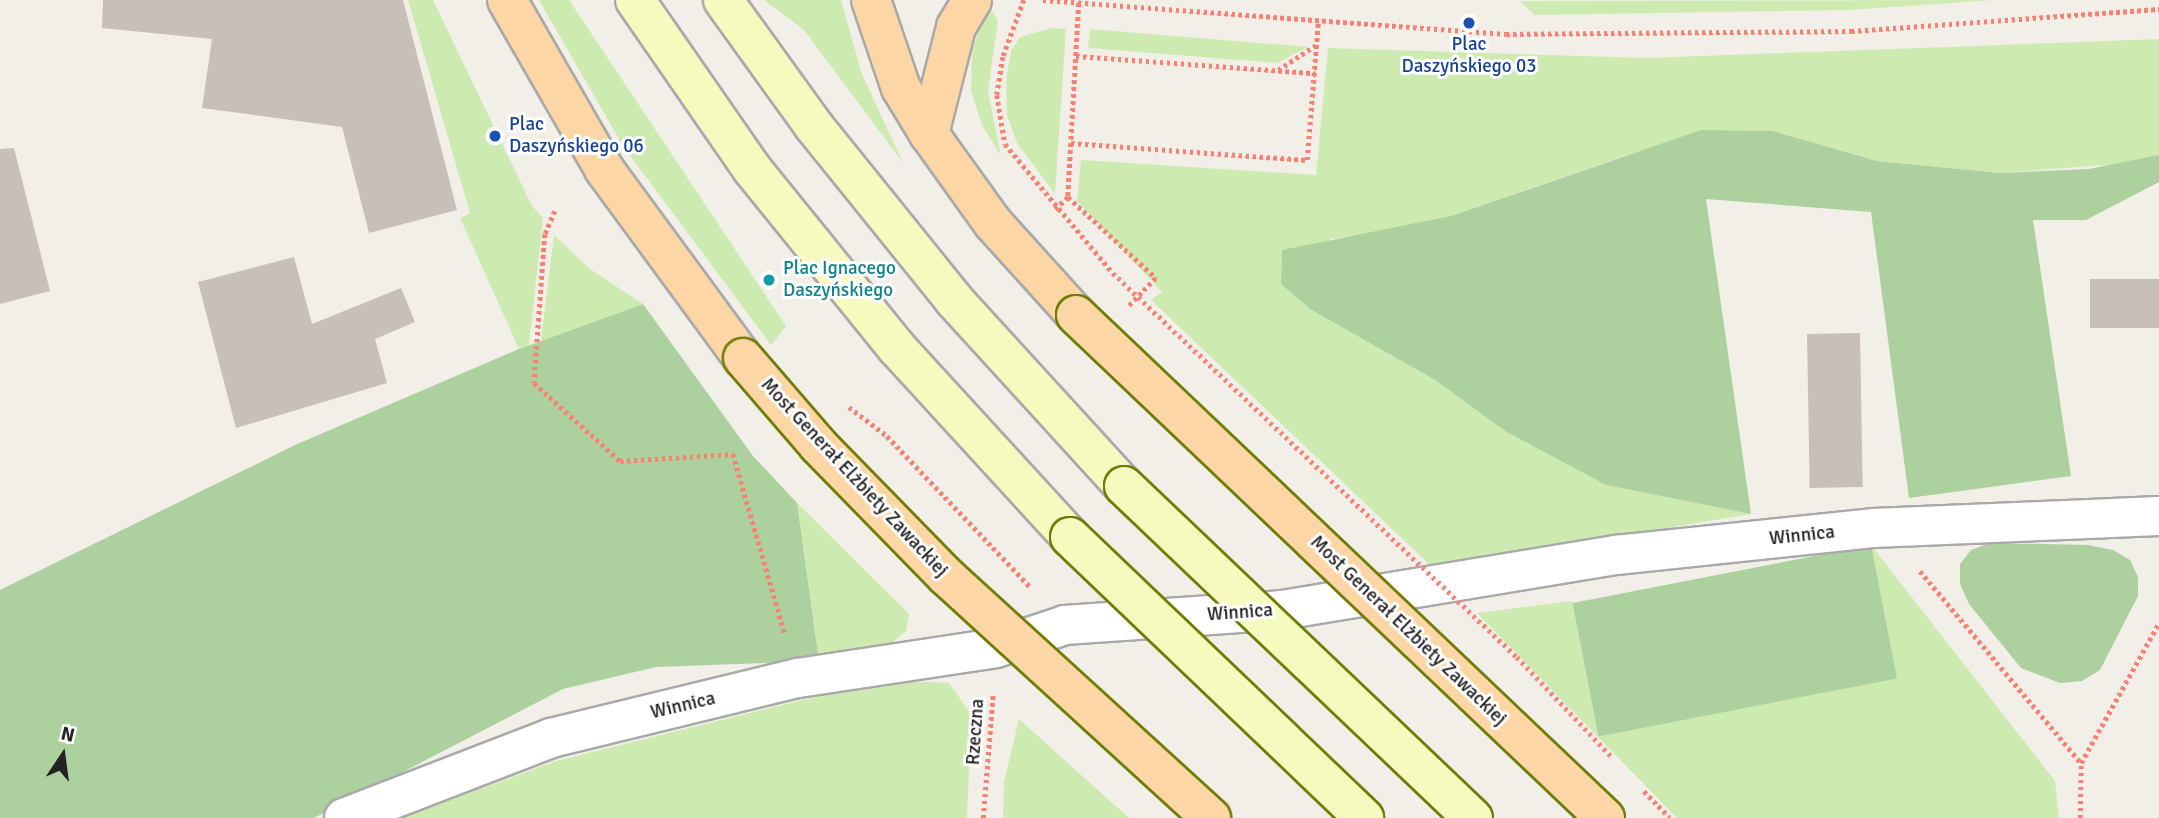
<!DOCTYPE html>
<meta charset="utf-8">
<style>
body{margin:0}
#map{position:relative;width:2159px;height:818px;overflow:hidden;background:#f2efe9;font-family:Signika,sans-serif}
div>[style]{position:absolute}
.grass>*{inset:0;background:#cdebb0}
.forest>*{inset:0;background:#add19e;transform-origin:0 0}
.building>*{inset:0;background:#c7bfb8;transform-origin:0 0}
.path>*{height:4.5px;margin-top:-2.25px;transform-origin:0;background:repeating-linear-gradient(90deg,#fa8072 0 3.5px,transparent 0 7px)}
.roads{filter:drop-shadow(2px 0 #a9a9a9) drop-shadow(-2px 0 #a9a9a9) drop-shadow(0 2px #a9a9a9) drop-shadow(0 -2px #a9a9a9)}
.street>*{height:38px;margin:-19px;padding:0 19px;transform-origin:19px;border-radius:19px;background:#fff}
.secondary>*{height:38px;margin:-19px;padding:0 19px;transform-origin:19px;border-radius:19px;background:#f7fabf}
.primary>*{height:38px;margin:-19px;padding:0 19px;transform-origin:19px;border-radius:19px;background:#fcd6a4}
.path-bridge>*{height:4.5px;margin-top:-2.25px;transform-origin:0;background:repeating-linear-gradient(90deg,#fa8072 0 3.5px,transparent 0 7px)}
.bridges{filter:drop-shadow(2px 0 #707d05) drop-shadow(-2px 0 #707d05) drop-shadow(0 2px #707d05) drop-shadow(0 -2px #707d05)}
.secondary-bridge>*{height:38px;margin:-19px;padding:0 19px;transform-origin:19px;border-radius:19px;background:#f7fabf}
.primary-bridge>*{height:38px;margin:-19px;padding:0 19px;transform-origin:19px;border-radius:19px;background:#fcd6a4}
.dots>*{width:19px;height:19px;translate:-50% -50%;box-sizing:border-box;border:4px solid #fff;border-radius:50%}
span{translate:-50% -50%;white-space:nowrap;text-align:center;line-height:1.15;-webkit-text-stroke:6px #fff;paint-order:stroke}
.transit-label{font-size:19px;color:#164399}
.left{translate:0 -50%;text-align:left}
.culture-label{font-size:19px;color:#0d838f}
.street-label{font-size:19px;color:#222}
.north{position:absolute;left:28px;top:720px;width:70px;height:70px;-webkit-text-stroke:5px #fff;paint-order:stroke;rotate:13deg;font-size:19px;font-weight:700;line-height:28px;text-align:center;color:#222}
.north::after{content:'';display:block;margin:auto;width:24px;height:32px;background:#222;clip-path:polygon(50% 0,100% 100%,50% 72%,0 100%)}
</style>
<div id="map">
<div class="grass">
<div style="clip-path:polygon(408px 0,433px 0,532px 206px,543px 218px,529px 345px,519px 349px,460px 218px,470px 213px)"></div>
<div style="clip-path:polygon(539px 0,569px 0,786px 326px,771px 345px,623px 146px)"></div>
<div style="clip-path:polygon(764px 0,841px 0,862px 74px,903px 163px,804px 30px)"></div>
<div style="clip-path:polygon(1993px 0,1848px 10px,1534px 15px,1520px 1px)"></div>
<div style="clip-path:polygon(988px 4px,998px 21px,988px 91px,1001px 156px,982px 125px,971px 91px,972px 51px)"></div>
<div style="clip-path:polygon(1051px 28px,1066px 29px,1055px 194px,1017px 143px,1007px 115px,1006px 81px,1011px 50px,1020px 37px)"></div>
<div style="clip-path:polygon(1090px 29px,1308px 47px,1277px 63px,1088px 48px)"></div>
<div style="clip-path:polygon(2159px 39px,2159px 155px,2131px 163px,2000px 173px,1877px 161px,1773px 131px,1629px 154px,1451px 216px,1391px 231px,1330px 239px,1281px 284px,1310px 309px,1435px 380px,1505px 431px,1606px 485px,1751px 514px,1432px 567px,1151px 300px,1162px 292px,1077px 201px,1081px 160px,1316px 175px,1328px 48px,1647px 58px)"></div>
<div style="clip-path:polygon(554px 235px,590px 269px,643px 304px,541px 341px)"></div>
<div style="clip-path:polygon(797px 503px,909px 614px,906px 631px,889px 646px,819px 661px)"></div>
<div style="clip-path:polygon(1871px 545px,2055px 781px,2059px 818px,1677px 818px,1477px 613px,1572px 601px,1634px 728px)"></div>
<div style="clip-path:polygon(883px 680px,949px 683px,971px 714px,967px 818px,402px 818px,556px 761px)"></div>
<div style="clip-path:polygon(1019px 719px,1129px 818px,1003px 818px,1004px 782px)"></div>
</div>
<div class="forest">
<div style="clip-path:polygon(1701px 130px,1773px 131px,1877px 161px,2000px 173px,2089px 169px,2159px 155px,2159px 182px,2086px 220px,2033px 220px,2071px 476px,1909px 498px,1871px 212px,1706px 199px,1751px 514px,1606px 485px,1505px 431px,1435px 380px,1310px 309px,1281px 284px,1282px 250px,1451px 216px)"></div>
<div style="clip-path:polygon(643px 304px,753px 456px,797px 503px,819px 661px,656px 667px,563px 689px,314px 818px,0 818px,0 590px,295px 445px,519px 349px)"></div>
<div style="clip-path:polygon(1990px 543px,2088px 545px,2113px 550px,2130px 560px,2138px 577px,2138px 596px,2100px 670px,2082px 681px,2060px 683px,2021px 668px,1969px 604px,1960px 584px,1960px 564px,1971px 550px)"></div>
<div style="left:1871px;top:545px;width:136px;height:304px;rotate:79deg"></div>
</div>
<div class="building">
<div style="clip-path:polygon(103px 0,403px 0,457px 210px,369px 233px,342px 127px,202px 108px,212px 39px,102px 28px)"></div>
<div style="clip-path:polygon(14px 148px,50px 291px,0 304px,0 149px)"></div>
<div style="clip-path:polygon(294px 257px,312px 324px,401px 288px,415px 322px,375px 339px,387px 383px,236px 428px,198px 282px)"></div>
<div style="left:2159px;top:279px;width:49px;height:69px;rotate:90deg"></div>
<div style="left:1860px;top:333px;width:154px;height:53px;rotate:89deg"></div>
</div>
<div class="path">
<div style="left:1024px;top:0;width:61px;rotate:110.2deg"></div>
<div style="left:1003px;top:57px;width:38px;rotate:99deg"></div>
<div style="left:997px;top:95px;width:50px;rotate:80.7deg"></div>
<div style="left:1005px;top:144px;width:168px;rotate:50.1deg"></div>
<div style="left:1043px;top:0;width:464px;rotate:4.2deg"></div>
<div style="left:1506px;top:34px;width:345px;rotate:-0.5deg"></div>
<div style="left:1851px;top:31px;width:309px;rotate:-4.1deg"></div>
<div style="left:1079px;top:3px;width:140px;rotate:93.3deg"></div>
<div style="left:1071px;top:143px;width:237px;rotate:4.1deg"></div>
<div style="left:1307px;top:160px;width:137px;rotate:-85.4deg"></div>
<div style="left:1076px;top:56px;width:240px;rotate:4.1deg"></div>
<div style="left:1278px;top:70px;width:45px;rotate:-33.3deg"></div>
<div style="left:1071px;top:143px;width:54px;rotate:93.2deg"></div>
<div style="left:1068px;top:197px;width:120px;rotate:42.6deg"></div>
<div style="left:1156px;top:278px;width:39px;rotate:134deg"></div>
<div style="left:1055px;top:209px;width:18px;rotate:-43deg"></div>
<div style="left:555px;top:211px;width:25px;rotate:113deg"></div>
<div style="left:545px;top:234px;width:149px;rotate:94.2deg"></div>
<div style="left:534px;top:383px;width:116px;rotate:42.2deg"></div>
<div style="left:620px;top:461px;width:113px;rotate:-3.5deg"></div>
<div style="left:733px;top:454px;width:187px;rotate:73.9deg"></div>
<div style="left:849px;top:407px;width:48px;rotate:37.3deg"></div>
<div style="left:887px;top:436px;width:209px;rotate:46.5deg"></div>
<div style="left:1920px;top:571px;width:251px;rotate:50deg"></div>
<div style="left:983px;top:818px;width:125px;rotate:-85.4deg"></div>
<div style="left:2080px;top:818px;width:55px;rotate:-89deg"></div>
<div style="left:2081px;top:763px;width:160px;rotate:-60.9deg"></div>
</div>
<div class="roads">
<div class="street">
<div style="left:344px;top:818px;width:222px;rotate:-21.1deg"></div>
<div style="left:551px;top:738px;width:254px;rotate:-13.7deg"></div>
<div style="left:798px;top:678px;width:200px;rotate:-8.6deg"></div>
<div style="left:996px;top:648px;width:73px;rotate:-18.4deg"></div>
<div style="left:1065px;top:625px;width:219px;rotate:-3.9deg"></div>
<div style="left:1283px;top:610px;width:338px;rotate:-9.4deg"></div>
<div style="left:1616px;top:555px;width:258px;rotate:-6deg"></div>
<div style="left:1873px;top:528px;width:286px;rotate:-2.4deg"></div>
</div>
<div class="secondary">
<div style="left:635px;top:0;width:206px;rotate:55.3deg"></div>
<div style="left:752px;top:169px;width:230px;rotate:51deg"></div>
<div style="left:897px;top:348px;width:256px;rotate:47.5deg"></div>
<div style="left:723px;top:0;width:154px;rotate:54.2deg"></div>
<div style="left:813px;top:125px;width:225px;rotate:51.1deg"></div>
<div style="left:954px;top:300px;width:252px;rotate:47.6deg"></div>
</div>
<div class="primary">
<div style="left:507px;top:0;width:195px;rotate:60.1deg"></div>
<div style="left:604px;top:169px;width:235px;rotate:53.7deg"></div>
<div style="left:871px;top:0;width:93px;rotate:71.2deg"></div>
<div style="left:901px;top:88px;width:54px;rotate:58.7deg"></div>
<div style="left:929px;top:134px;width:110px;rotate:54.3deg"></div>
<div style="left:993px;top:223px;width:124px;rotate:47.9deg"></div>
<div style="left:929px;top:134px;width:110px;rotate:-75.8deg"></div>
<div style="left:956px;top:27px;width:31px;rotate:-59deg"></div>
</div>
</div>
<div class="path-bridge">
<div style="left:1113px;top:273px;width:557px;rotate:43.55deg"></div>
<div style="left:1517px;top:657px;width:138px;rotate:46.5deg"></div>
<div style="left:1644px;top:791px;width:37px;rotate:46deg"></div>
</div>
<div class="bridges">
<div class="secondary-bridge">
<div style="left:1124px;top:486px;width:482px;rotate:43.6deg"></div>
<div style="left:1070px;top:537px;width:407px;rotate:43.7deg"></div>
</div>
<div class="primary-bridge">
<div style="left:1076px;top:315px;width:730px;rotate:43.56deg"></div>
<div style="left:743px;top:358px;width:115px;rotate:49.2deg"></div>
<div style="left:818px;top:445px;width:183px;rotate:45.7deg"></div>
<div style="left:946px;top:576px;width:359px;rotate:42.4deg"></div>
</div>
</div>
<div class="dots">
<div style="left:1469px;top:23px;background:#1a4fb4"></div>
<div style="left:495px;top:136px;background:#1a4fb4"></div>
<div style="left:769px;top:280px;background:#0f9aa8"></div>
</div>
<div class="transit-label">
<span style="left:1469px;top:56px">Plac<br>Daszyńskiego 03</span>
<span class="left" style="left:509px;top:136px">Plac<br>Daszyńskiego 06</span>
</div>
<div class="culture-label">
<span class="left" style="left:783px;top:280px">Plac Ignacego<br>Daszyńskiego</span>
</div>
<div class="street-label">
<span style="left:854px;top:478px;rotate:47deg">Most Generał Elżbiety Zawackiej</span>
<span style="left:1802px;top:536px;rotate:-6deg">Winnica</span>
<span style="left:1240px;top:613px;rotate:-4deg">Winnica</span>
<span style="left:1408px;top:631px;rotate:44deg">Most Generał Elżbiety Zawackiej</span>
<span style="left:683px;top:706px;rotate:-13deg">Winnica</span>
<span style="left:976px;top:732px;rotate:-86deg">Rzeczna</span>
</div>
<div class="north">N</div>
</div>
